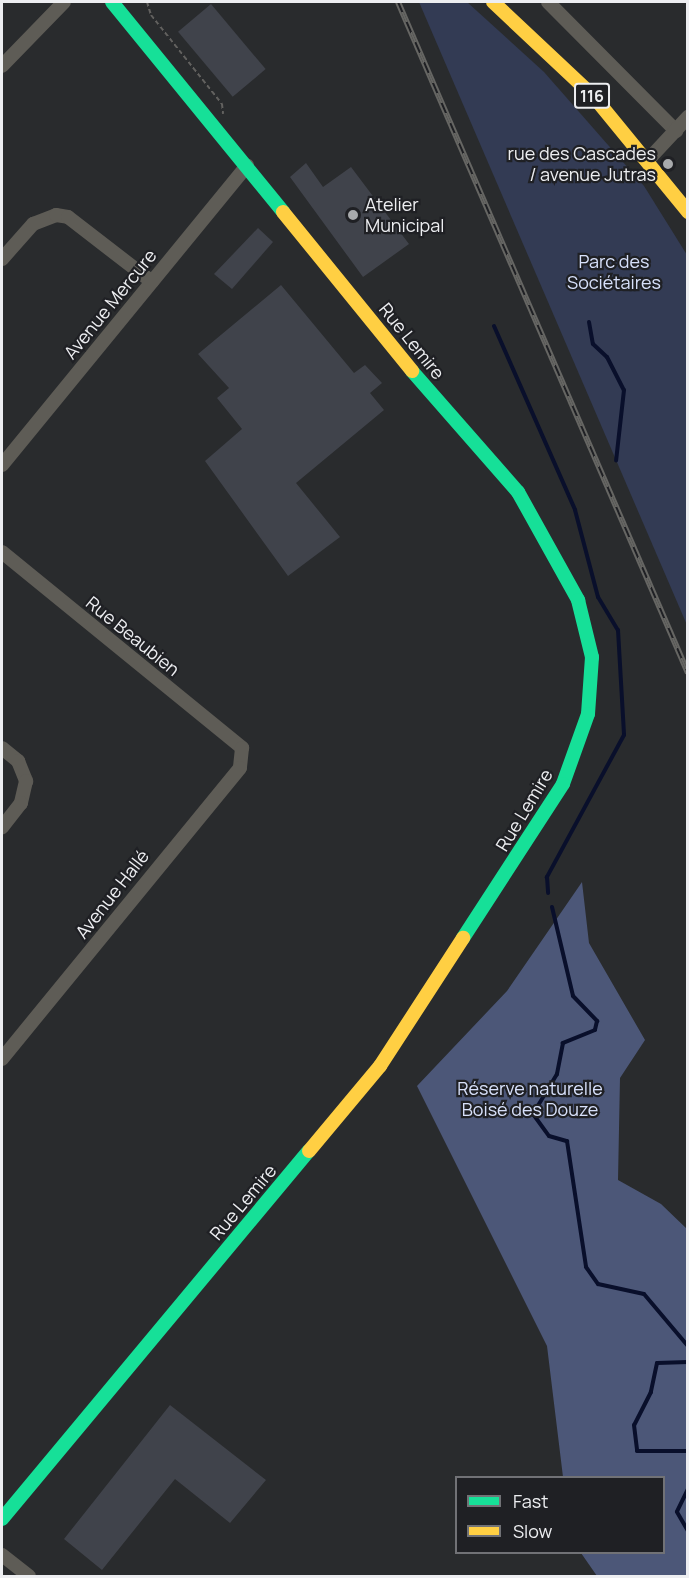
<!DOCTYPE html>
<meta charset="utf-8">
<style>
body{margin:0}
#map{position:relative;width:689px;height:1578px;overflow:hidden;background:#292b2d;font-family:Manrope,sans-serif}
div>[style]{position:absolute}
.green>*{inset:0;background:#333b54}
.forest>*{inset:0;background:#4c5778}
.stream>*{height:4px;margin:-2px;padding:0 2px;transform-origin:2px;border-radius:2px;background:#090f2b}
.building>*{inset:0;background:#40434b;transform-origin:0 0}
.path>*{height:2px;margin-top:-1px;transform-origin:0;background:repeating-linear-gradient(90deg,#62615f 0 4.5px,transparent 0 7.5px)}
.street>*{height:14px;margin:-7px;padding:0 7px;transform-origin:7px;border-radius:7px;background:#5e5c56}
.fast>*{height:14px;margin:-7px;padding:0 7px;transform-origin:7px;border-radius:7px;background:#16e098}
.slow>*{height:14px;margin:-7px;padding:0 7px;transform-origin:7px;border-radius:7px;background:#ffcf43}
.rail>*{height:6px;margin-top:-3px;transform-origin:0;background:repeating-linear-gradient(90deg,#1f2024 0 11px,#666663 0 22px);box-sizing:border-box;border-block:2px solid #666663}
.dots>*{width:16px;height:16px;translate:-50% -50%;box-sizing:border-box;border:3px solid #1f2024;border-radius:50%}
span{translate:-50% -50%;white-space:nowrap;text-align:center;line-height:1.15;-webkit-text-stroke:4.5px #1f2024;paint-order:stroke}
.shield-label span{padding:2px 4px;background:#1f2024;border:2px solid;border-radius:4px;-webkit-text-stroke-width:0}
.shield-label{font-size:16px;color:#edeef1;font-weight:700}
.poi-label{font-size:18px;color:#edeef1}
.right{translate:-100% -50%;text-align:right}
.left{translate:0 -50%;text-align:left}
.park-label{font-size:18px;color:#d7e0fa}
.street-label{font-size:18px;color:#edeef1}
.frame{position:absolute;inset:0;border:3px solid #edeef1;pointer-events:none}
.legend{position:absolute;left:455px;top:1476px;width:210px;height:78px;box-sizing:border-box;background:#1f2024;border:2px solid #717276;margin:0;padding:8px 10px;list-style:none;font-size:18px;color:#edeef1}
.legend li{display:flex;align-items:center;gap:12px;height:30px}
.legend b{width:30px;border:2px solid #717276}
</style>
<div id="map">
<div class="green">
<div style="clip-path:polygon(419px 2px,467px 2px,544px 72px,644px 186px,687px 255px,687px 625px)"></div>
</div>
<div class="forest">
<div style="clip-path:polygon(582px 882px,589px 943px,645px 1040px,620px 1078px,618px 1180px,661px 1204px,687px 1229px,687px 1576px,597px 1576px,581px 1553px,664px 1552px,664px 1478px,563px 1477px,547px 1346px,417px 1086px,507px 991px)"></div>
</div>
<div class="stream">
<div style="left:589px;top:322px;width:22px;rotate:80deg"></div>
<div style="left:593px;top:344px;width:19px;rotate:43deg"></div>
<div style="left:607px;top:357px;width:37px;rotate:63deg"></div>
<div style="left:624px;top:390px;width:71px;rotate:96.4deg"></div>
<div style="left:494px;top:326px;width:201px;rotate:66.2deg"></div>
<div style="left:575px;top:510px;width:90px;rotate:75.2deg"></div>
<div style="left:598px;top:597px;width:39px;rotate:59deg"></div>
<div style="left:618px;top:630px;width:105px;rotate:86.7deg"></div>
<div style="left:624px;top:735px;width:162px;rotate:118.5deg"></div>
<div style="left:547px;top:877px;width:16px;rotate:86deg"></div>
<div style="left:552px;top:907px;width:91px;rotate:76.7deg"></div>
<div style="left:573px;top:996px;width:35px;rotate:46deg"></div>
<div style="left:597px;top:1021px;width:9px;rotate:103deg"></div>
<div style="left:595px;top:1030px;width:35px;rotate:158deg"></div>
<div style="left:563px;top:1043px;width:32px;rotate:101deg"></div>
<div style="left:557px;top:1074px;width:47px;rotate:121deg"></div>
<div style="left:533px;top:1114px;width:27px;rotate:54deg"></div>
<div style="left:549px;top:1136px;width:19px;rotate:16deg"></div>
<div style="left:567px;top:1141px;width:127px;rotate:81.4deg"></div>
<div style="left:586px;top:1267px;width:21px;rotate:55deg"></div>
<div style="left:598px;top:1284px;width:47px;rotate:12.3deg"></div>
<div style="left:644px;top:1294px;width:68px;rotate:49.8deg"></div>
<div style="left:688px;top:1362px;width:31px;rotate:178deg"></div>
<div style="left:657px;top:1363px;width:30px;rotate:102deg"></div>
<div style="left:651px;top:1392px;width:37px;rotate:117deg"></div>
<div style="left:634px;top:1425px;width:26px;rotate:83deg"></div>
<div style="left:637px;top:1451px;width:51px"></div>
<div style="left:688px;top:1489px;width:25px;rotate:116deg"></div>
<div style="left:677px;top:1512px;width:22px;rotate:60deg"></div>
</div>
<div class="building">
<div style="left:211px;top:4px;width:85px;height:43px;rotate:50deg"></div>
<div style="clip-path:polygon(306px 163px,323px 187px,351px 167px,409px 244px,363px 277px,290px 177px)"></div>
<div style="clip-path:polygon(258px 228px,273px 242px,232px 289px,214px 274px)"></div>
<div style="clip-path:polygon(281px 285px,354px 373px,365px 365px,382px 383px,370px 393px,384px 410px,296px 483px,340px 537px,288px 576px,205px 461px,242px 429px,217px 398px,229px 388px,198px 354px)"></div>
<div style="clip-path:polygon(170px 1405px,266px 1480px,230px 1523px,175px 1479px,102px 1570px,64px 1539px)"></div>
</div>
<div class="path">
<div style="left:147px;top:2px;width:14px;rotate:73deg"></div>
<div style="left:151px;top:15px;width:114px;rotate:51.4deg"></div>
<div style="left:222px;top:104px;width:10px;rotate:84deg"></div>
</div>
<div class="street">
<div style="left:548px;top:2px;width:182px;rotate:45.2deg"></div>
<div style="left:2px;top:66px;width:89px;rotate:-45.9deg"></div>
<div style="left:648px;top:160px;width:59px;rotate:-47.1deg"></div>
<div style="left:2px;top:259px;width:47px;rotate:-48.5deg"></div>
<div style="left:33px;top:224px;width:25px;rotate:-21deg"></div>
<div style="left:56px;top:215px;width:12px;rotate:9deg"></div>
<div style="left:68px;top:217px;width:106px;rotate:37.7deg"></div>
<div style="left:2px;top:465px;width:387px;rotate:-50.7deg"></div>
<div style="left:2px;top:552px;width:310px;rotate:39.2deg"></div>
<div style="left:242px;top:748px;width:20px;rotate:96deg"></div>
<div style="left:240px;top:768px;width:376px;rotate:129.3deg"></div>
<div style="left:2px;top:748px;width:21px;rotate:39deg"></div>
<div style="left:18px;top:761px;width:22px;rotate:68deg"></div>
<div style="left:26px;top:781px;width:23px;rotate:103deg"></div>
<div style="left:21px;top:803px;width:31px;rotate:128deg"></div>
<div style="left:2px;top:1555px;width:34px;rotate:38deg"></div>
</div>
<div class="fast">
<div style="left:112px;top:2px;width:271px;rotate:50.8deg"></div>
<div style="left:412px;top:371px;width:161px;rotate:48.8deg"></div>
<div style="left:518px;top:492px;width:124px;rotate:60.9deg"></div>
<div style="left:578px;top:600px;width:59px;rotate:76.2deg"></div>
<div style="left:592px;top:657px;width:57px;rotate:94deg"></div>
<div style="left:588px;top:714px;width:74px;rotate:109.7deg"></div>
<div style="left:563px;top:784px;width:184px;rotate:123deg"></div>
<div style="left:2px;top:1519px;width:479px;rotate:-50.2deg"></div>
</div>
<div class="slow">
<div style="left:493px;top:2px;width:139px;rotate:43.2deg"></div>
<div style="left:594px;top:97px;width:149px;rotate:50.7deg"></div>
<div style="left:283px;top:212px;width:205px;rotate:50.9deg"></div>
<div style="left:309px;top:1151px;width:111px;rotate:-50.1deg"></div>
<div style="left:380px;top:1066px;width:153px;rotate:-57deg"></div>
</div>
<div class="rail">
<div style="left:398px;top:2px;width:731px;rotate:66.63deg"></div>
</div>
<div class="dots">
<div style="left:668px;top:164px;background:#a8aaac"></div>
<div style="left:353px;top:215px;background:#a8aaac"></div>
</div>
<div class="shield-label">
<span style="left:592px;top:96px">116</span>
</div>
<div class="poi-label">
<span class="right" style="left:656px;top:164px">rue des Cascades<br>/ avenue Jutras</span>
<span class="left" style="left:365px;top:215px">Atelier<br>Municipal</span>
</div>
<div class="park-label">
<span style="left:614px;top:272px">Parc des<br>Sociétaires</span>
<span style="left:530px;top:1099px">Réserve naturelle<br>Boisé des Douze</span>
</div>
<div class="street-label">
<span style="left:110px;top:304px;rotate:-51deg">Avenue Mercure</span>
<span style="left:412px;top:341px;rotate:51deg">Rue Lemire</span>
<span style="left:133px;top:636px;rotate:39deg">Rue Beaubien</span>
<span style="left:524px;top:810px;rotate:-59deg">Rue Lemire</span>
<span style="left:112px;top:894px;rotate:-52deg">Avenue Hallé</span>
<span style="left:243px;top:1202px;rotate:-50deg">Rue Lemire</span>
</div>
<div class="frame"></div>
<ul class="legend">
<li><b style="height:8px;background:#16e098"></b>Fast</li>
<li><b style="height:8px;background:#ffcf43"></b>Slow</li>
</ul>
</div>
